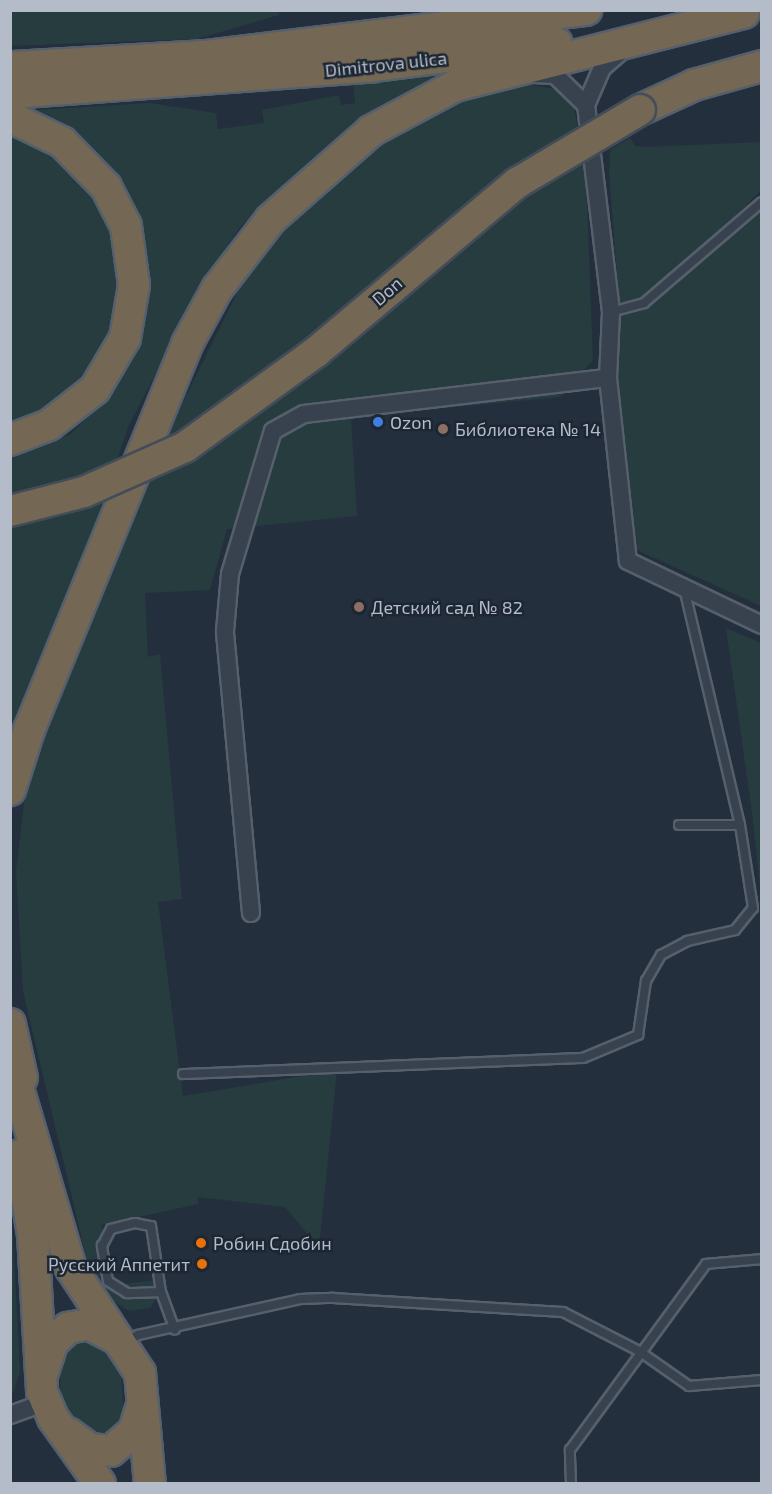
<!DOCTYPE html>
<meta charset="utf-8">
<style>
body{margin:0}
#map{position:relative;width:772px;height:1494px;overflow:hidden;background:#242f3e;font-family:"Exo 2",sans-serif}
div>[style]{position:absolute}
.green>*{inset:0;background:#263c3f}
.roads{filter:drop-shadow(2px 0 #565f6c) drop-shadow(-2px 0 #565f6c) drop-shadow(0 2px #565f6c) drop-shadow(0 -2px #565f6c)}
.lane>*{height:8px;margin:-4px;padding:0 4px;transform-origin:4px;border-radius:4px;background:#38414e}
.street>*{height:16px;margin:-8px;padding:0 8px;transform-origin:8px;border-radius:8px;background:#38414e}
.highway>*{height:30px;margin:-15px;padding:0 15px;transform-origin:15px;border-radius:15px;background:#746855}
.bridges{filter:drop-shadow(2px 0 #434c59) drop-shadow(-2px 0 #434c59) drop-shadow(0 2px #434c59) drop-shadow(0 -2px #434c59)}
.highway-bridge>*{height:30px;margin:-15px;padding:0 15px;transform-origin:15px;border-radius:15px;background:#746855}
.dots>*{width:16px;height:16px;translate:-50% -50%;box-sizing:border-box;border:3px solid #1d2633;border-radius:50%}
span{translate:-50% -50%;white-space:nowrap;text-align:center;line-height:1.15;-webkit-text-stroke:5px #1d2633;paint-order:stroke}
.street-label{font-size:18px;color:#b4bcc9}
.poi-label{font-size:18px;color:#b4bcc9}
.left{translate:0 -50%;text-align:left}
.right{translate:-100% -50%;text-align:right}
.frame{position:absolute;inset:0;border:12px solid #b4bcc9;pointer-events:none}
</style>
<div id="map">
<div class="green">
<div style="clip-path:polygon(279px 10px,279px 15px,197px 39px,11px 46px,11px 11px)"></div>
<div style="clip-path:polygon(469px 67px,343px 136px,241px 226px,209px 272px,128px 427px,96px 523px,11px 732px,11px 457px,71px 434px,111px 394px,141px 334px,149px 273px,138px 216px,122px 184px,86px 144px,32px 110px,149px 103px,216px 113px,218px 129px,264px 123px,262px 110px,339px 95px,341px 105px,355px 103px,353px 83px)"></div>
<div style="clip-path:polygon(522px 83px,555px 89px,574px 107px,586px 175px,593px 360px,560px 397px,351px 417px,357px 516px,227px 529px,210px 590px,145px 593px,148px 657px,160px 654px,182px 899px,158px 902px,183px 1096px,337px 1070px,319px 1248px,285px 1207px,198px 1197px,198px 1204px,101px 1225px,113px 1278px,122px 1284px,157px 1280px,156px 1299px,150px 1308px,129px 1311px,106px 1296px,90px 1273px,23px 991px,16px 871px,25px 795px,38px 752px,171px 426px,247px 273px,279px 232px,378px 142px,437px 109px)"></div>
<div style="clip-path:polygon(10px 129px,63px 160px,88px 187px,115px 241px,121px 289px,104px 352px,81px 381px,42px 412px,11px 423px)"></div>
<div style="clip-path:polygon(630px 138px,635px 146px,645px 147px,761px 142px,761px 190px,730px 222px,761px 205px,761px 606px,637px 550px,615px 392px,618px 288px,609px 173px,610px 150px)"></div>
<div style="clip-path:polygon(726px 628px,761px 643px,761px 896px,752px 813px)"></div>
<div style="clip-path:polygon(11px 1198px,20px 1373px,11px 1397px,10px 1397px)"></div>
<div style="clip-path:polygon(76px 1336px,103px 1345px,121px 1372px,124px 1420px,106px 1436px,81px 1431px,61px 1398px,59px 1356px)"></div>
</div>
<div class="roads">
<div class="lane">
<div style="left:611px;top:312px;width:34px;rotate:-15deg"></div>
<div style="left:644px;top:303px;width:155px;rotate:-40.6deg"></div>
<div style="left:679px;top:825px;width:61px"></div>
<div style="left:183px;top:1074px;width:400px;rotate:-2.3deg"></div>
<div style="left:583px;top:1058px;width:60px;rotate:-22.7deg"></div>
<div style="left:638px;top:1035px;width:55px;rotate:-81.6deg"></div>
<div style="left:646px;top:981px;width:30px;rotate:-60deg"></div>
<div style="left:661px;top:955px;width:30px;rotate:-28deg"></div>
<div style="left:687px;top:941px;width:49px;rotate:-12.9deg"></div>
<div style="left:735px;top:930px;width:28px;rotate:-51deg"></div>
<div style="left:753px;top:908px;width:84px;rotate:-98.9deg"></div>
<div style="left:740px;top:825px;width:239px;rotate:-103.3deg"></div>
<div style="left:161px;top:1292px;width:34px;rotate:178deg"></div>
<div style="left:127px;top:1293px;width:22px;rotate:-148deg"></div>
<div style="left:108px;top:1281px;width:36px;rotate:-100deg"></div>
<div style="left:102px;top:1246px;width:19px;rotate:-62deg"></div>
<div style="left:111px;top:1229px;width:25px;rotate:-14deg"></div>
<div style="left:135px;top:1223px;width:16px;rotate:11deg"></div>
<div style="left:151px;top:1226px;width:67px;rotate:81.4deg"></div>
<div style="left:161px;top:1292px;width:40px;rotate:69.8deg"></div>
<div style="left:126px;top:1342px;width:14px;rotate:-30deg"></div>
<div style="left:138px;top:1335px;width:166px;rotate:-12.5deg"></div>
<div style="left:300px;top:1299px;width:33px;rotate:-2deg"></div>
<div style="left:333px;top:1298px;width:230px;rotate:3.5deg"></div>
<div style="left:563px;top:1312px;width:85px;rotate:27.2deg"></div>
<div style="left:639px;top:1351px;width:61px;rotate:35deg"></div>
<div style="left:689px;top:1386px;width:73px;rotate:-4.7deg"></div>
<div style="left:571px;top:1484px;width:34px;rotate:-92deg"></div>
<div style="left:570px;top:1450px;width:230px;rotate:-53.8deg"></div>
<div style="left:706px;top:1264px;width:56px;rotate:-5.1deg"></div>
</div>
<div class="street">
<div style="left:624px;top:49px;width:29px;rotate:139deg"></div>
<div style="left:602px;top:68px;width:40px;rotate:113.4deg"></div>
<div style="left:586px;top:105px;width:209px;rotate:83.1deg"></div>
<div style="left:611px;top:312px;width:66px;rotate:92.6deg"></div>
<div style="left:608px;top:378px;width:184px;rotate:83.8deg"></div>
<div style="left:628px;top:561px;width:148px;rotate:25.5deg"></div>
<div style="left:534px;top:74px;width:21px;rotate:3deg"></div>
<div style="left:555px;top:75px;width:43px;rotate:44.1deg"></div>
<div style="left:251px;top:913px;width:283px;rotate:-95.3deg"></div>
<div style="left:225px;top:631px;width:57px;rotate:-85deg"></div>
<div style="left:230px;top:574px;width:149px;rotate:-73.3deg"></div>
<div style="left:273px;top:431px;width:35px;rotate:-29deg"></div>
<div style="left:304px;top:414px;width:306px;rotate:-6.8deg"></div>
<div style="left:10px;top:1415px;width:37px;rotate:-20deg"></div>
</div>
<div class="highway">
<div style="left:10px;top:67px;width:195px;rotate:-3.2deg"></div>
<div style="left:205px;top:56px;width:384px;rotate:-6.9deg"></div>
<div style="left:10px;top:93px;width:365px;rotate:-4.2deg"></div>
<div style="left:374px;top:66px;width:184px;rotate:-7.2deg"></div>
<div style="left:640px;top:110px;width:60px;rotate:-24.8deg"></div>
<div style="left:694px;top:85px;width:71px;rotate:-15.6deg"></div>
<div style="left:10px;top:117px;width:58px;rotate:25.7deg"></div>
<div style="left:62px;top:142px;width:63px;rotate:45.6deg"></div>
<div style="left:106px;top:187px;width:44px;rotate:62.9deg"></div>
<div style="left:126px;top:226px;width:60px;rotate:82.3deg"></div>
<div style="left:134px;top:285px;width:54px;rotate:99.6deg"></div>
<div style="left:125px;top:338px;width:59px;rotate:120.5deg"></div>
<div style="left:95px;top:389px;width:58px;rotate:142deg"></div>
<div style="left:49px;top:425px;width:42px;rotate:159deg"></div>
<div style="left:10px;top:790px;width:63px;rotate:-72.4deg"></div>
<div style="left:29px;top:730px;width:417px;rotate:-67.7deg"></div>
<div style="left:187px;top:344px;width:63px;rotate:-61.4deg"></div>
<div style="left:217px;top:289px;width:88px;rotate:-52.4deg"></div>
<div style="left:271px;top:219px;width:133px;rotate:-41.3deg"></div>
<div style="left:371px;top:131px;width:95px;rotate:-28.2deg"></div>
<div style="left:455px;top:86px;width:298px;rotate:-14.2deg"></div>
<div style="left:10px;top:1024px;width:55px;rotate:77.5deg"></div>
<div style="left:10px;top:1061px;width:216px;rotate:73.6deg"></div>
<div style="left:71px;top:1268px;width:126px;rotate:56.7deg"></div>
<div style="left:140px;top:1373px;width:111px;rotate:84.9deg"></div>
<div style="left:20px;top:1155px;width:81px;rotate:80.8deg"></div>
<div style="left:33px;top:1235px;width:157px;rotate:86.7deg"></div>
<div style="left:42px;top:1392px;width:28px;rotate:67deg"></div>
<div style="left:53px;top:1418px;width:81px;rotate:54.5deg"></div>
<div style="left:43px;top:1372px;width:32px;rotate:-72deg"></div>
<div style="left:53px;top:1342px;width:21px;rotate:-43deg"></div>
<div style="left:68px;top:1328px;width:20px;rotate:-11deg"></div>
<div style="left:88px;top:1324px;width:31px;rotate:27deg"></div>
<div style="left:68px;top:1433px;width:27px;rotate:36deg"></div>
<div style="left:90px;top:1449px;width:21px;rotate:5deg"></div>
<div style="left:111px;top:1451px;width:30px;rotate:-41deg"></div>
<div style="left:134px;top:1431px;width:28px;rotate:-73deg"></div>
</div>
</div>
<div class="bridges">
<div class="highway-bridge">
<div style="left:10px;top:511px;width:76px;rotate:-14.4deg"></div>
<div style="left:84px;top:492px;width:111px;rotate:-24deg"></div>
<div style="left:185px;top:447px;width:162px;rotate:-35.9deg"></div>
<div style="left:316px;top:352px;width:263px;rotate:-40.1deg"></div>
<div style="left:517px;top:183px;width:143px;rotate:-30.7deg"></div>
</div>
</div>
<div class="dots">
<div style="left:378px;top:422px;background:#3f7fe0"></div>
<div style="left:443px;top:429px;background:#8d6e63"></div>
<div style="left:359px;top:607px;background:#8d6e63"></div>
<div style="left:201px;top:1243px;background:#e8710a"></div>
<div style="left:202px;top:1264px;background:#e8710a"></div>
</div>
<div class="street-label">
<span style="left:386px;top:64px;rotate:-6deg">Dimitrova ulica</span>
<span style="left:387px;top:291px;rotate:-41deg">Don</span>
</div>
<div class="poi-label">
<span class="left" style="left:390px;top:422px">Ozon</span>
<span class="left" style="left:455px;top:429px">Библиотека № 14</span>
<span class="left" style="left:371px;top:607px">Детский сад № 82</span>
<span class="left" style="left:213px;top:1243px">Робин Сдобин</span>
<span class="right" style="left:190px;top:1264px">Русский Аппетит</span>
</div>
<div class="frame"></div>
</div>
